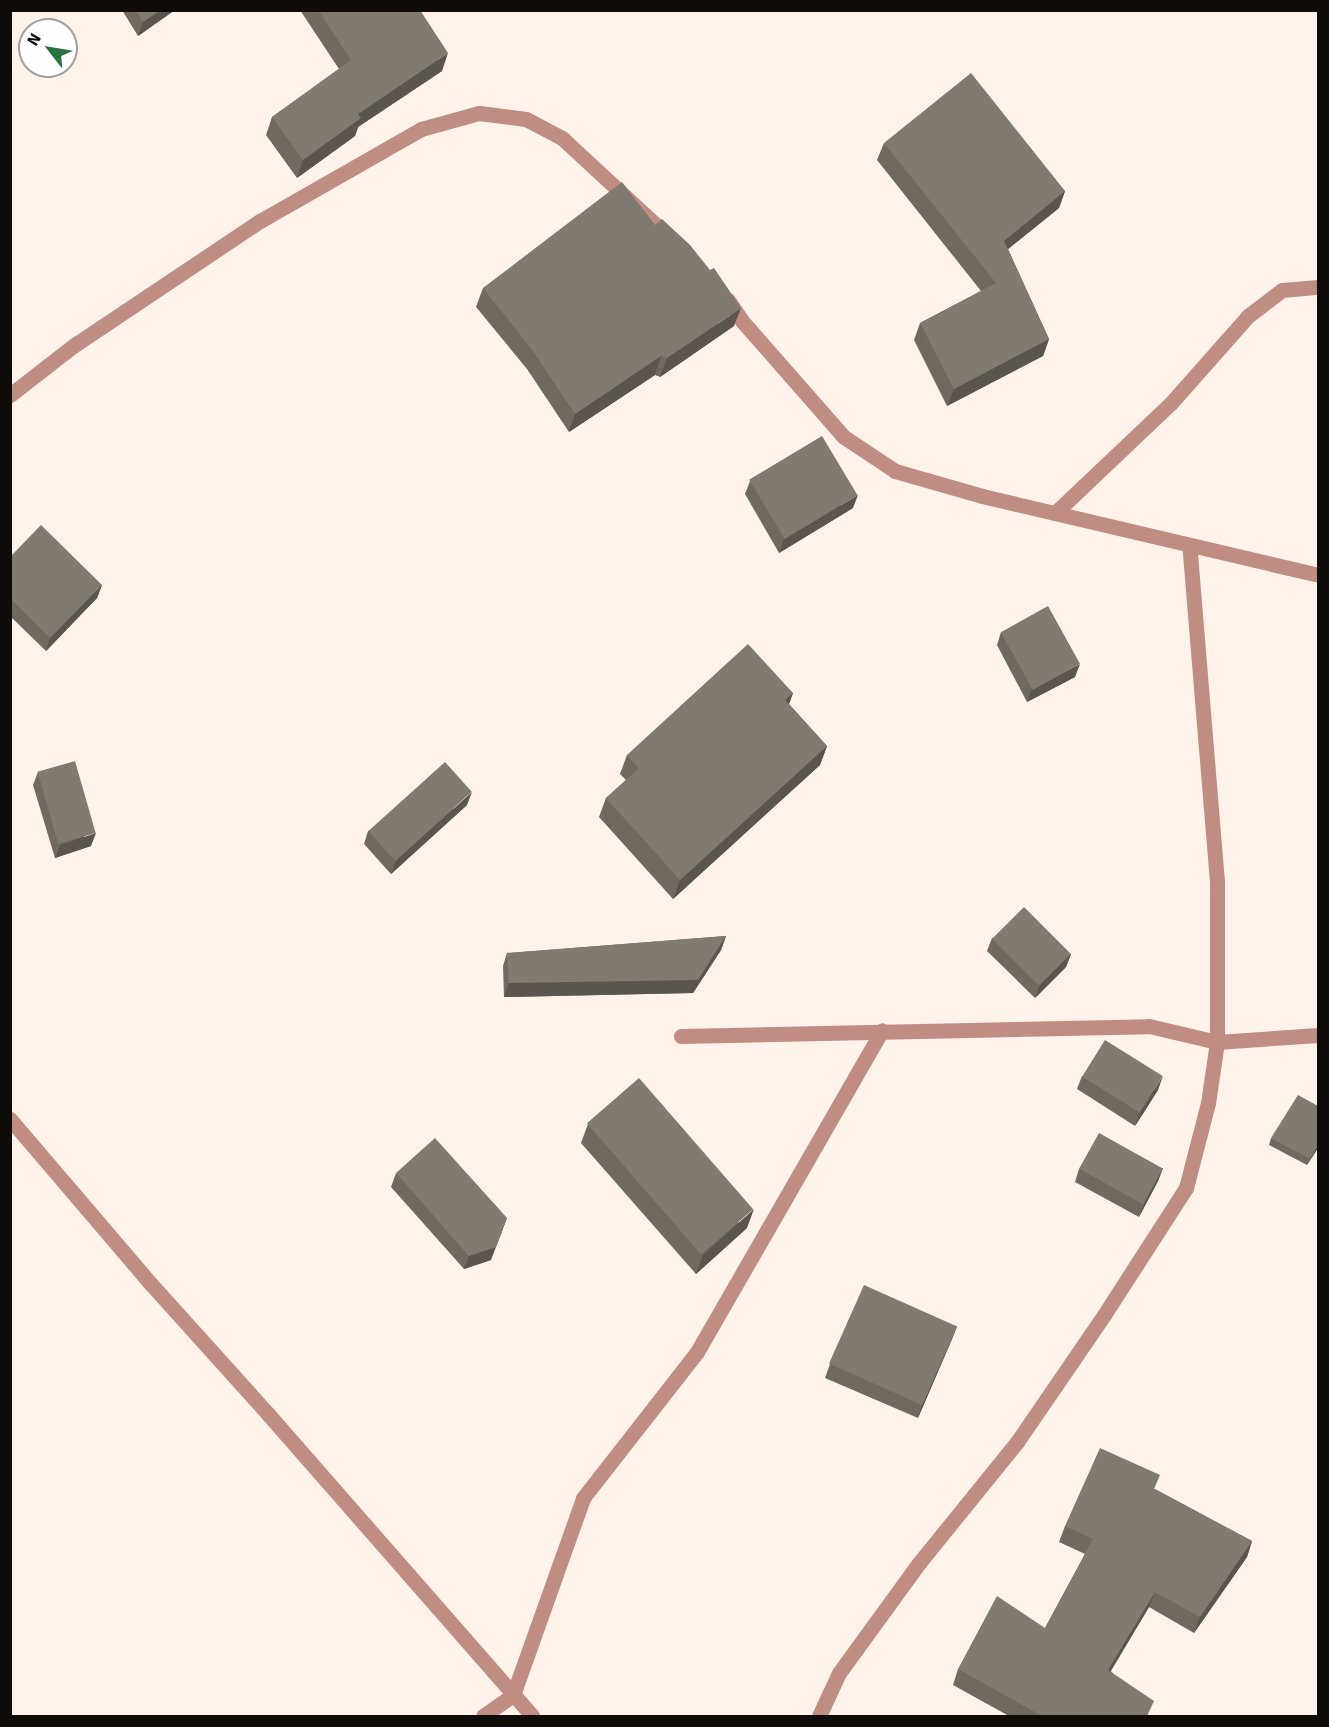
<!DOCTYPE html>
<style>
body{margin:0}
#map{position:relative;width:1329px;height:1727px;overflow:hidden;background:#fff2eb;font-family:Signika,sans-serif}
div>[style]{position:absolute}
.street>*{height:15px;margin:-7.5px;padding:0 7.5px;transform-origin:7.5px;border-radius:7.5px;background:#c08d82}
.wall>*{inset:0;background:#6f6960}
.shaded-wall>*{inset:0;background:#5a554e}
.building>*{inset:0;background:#817a70;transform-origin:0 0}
span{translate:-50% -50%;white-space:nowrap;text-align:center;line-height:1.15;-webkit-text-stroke:4.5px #fff;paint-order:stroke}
.frame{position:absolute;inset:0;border:12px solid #0f0b09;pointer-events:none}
.north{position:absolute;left:18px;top:18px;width:60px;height:60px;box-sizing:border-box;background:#fff;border:2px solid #9f9d9d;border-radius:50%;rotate:301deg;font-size:16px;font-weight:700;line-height:24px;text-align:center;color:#0f0b09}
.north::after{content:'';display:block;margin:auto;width:21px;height:27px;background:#2a7341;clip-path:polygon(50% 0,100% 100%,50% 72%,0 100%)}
</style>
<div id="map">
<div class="street">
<div style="left:728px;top:300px;width:25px;rotate:56deg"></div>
<div style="left:742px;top:321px;width:154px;rotate:48.7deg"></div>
<div style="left:844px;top:437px;width:61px;rotate:33.7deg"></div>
<div style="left:895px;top:471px;width:91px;rotate:16deg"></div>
<div style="left:982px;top:496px;width:345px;rotate:13.2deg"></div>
<div style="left:10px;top:395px;width:80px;rotate:-37.9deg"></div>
<div style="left:73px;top:346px;width:225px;rotate:-33.8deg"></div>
<div style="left:260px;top:221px;width:185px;rotate:-29.7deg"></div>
<div style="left:421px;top:129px;width:60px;rotate:-15.4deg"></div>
<div style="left:479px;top:113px;width:47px;rotate:7.3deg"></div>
<div style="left:526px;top:119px;width:41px;rotate:27.8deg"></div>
<div style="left:562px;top:138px;width:149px;rotate:42.8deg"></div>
<div style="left:1055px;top:513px;width:160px;rotate:-43.5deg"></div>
<div style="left:1171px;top:403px;width:116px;rotate:-48.5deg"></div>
<div style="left:1248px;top:316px;width:43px;rotate:-37.4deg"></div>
<div style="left:1282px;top:290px;width:36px;rotate:-5deg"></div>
<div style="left:681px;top:1036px;width:468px;rotate:-1.2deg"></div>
<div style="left:1149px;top:1026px;width:70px;rotate:13.2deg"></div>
<div style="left:1217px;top:1042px;width:160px;rotate:-90deg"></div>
<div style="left:1217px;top:882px;width:338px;rotate:-94.7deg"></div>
<div style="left:10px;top:1119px;width:217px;rotate:49.5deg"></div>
<div style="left:151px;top:1284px;width:175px;rotate:48deg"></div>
<div style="left:268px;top:1414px;width:401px;rotate:48.8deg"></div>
<div style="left:483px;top:1716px;width:37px;rotate:-35deg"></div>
<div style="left:513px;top:1695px;width:209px;rotate:-70.4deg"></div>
<div style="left:583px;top:1498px;width:185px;rotate:-52deg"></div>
<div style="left:697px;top:1352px;width:371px;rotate:-60.1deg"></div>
<div style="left:819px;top:1716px;width:47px;rotate:-65.1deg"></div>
<div style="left:839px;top:1673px;width:136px;rotate:-54deg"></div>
<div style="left:919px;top:1563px;width:156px;rotate:-51deg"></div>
<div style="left:1017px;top:1442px;width:154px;rotate:-55.6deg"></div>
<div style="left:1104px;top:1315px;width:151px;rotate:-57.2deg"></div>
<div style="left:1186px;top:1188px;width:88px;rotate:-75.5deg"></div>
<div style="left:1208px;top:1103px;width:62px;rotate:-81.6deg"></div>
<div style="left:1217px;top:1042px;width:101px;rotate:-4deg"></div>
</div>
<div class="wall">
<div style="clip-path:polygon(122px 10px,175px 10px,138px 36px)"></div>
<div style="clip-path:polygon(300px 10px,420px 10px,442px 71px,358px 127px,355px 136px,297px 178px,266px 135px,272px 117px,339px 69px)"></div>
<div style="clip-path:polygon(884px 143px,1065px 191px,1059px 208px,1008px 249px,1049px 339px,1043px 356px,947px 406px,914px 340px,920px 323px,981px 291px,877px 160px)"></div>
<div style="clip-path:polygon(483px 288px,734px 326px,660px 377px,655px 375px,569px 432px,527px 369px,476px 307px)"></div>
<div style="clip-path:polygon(750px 481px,853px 508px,779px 553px,745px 494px)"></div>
<div style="clip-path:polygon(10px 557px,102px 585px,97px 598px,46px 651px,10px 616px)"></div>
<div style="clip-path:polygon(1001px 632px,1075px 677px,1027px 702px,997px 645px)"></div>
<div style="clip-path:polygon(793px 693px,789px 704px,827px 746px,820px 765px,673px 899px,599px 817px,606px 798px,626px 780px,620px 774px,627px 755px)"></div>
<div style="clip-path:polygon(38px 772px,91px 846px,55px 858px,33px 785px)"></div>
<div style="clip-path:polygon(467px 805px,391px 874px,364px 844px,368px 831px)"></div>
<div style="clip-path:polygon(726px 936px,721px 950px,693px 993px,504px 997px,503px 966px,507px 953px)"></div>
<div style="clip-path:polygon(992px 938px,1071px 954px,1066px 967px,1035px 998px,987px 951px)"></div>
<div style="clip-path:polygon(1082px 1076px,1158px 1090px,1135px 1126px,1077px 1089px)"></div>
<div style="clip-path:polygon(588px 1124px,747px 1228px,696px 1274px,581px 1143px)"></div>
<div style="clip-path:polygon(1271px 1138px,1318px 1148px,1307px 1165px,1269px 1145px)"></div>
<div style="clip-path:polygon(1163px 1168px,1158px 1181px,1139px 1217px,1075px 1182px,1079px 1169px)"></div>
<div style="clip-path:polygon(396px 1173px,491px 1260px,464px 1269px,391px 1187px)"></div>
<div style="clip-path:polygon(957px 1326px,952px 1339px,918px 1418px,825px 1378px,830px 1364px)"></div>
<div style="clip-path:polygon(1155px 1489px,1252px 1541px,1247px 1557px,1194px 1633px,1149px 1607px,1111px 1671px,1149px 1716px,1009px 1716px,953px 1685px,958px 1669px,1045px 1628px,1085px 1554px,1059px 1542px,1065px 1526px)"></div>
</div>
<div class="shaded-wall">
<div style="clip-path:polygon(161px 10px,175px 10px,138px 36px,143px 22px)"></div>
<div style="clip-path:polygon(448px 53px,442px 71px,358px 127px,355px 136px,297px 178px,303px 160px,358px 114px)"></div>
<div style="clip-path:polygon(1065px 191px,1059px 208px,997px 258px,1004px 241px)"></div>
<div style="clip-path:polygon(741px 308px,734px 326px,660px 377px,667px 358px)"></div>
<div style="clip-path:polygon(1049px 339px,1043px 356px,947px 406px,954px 389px)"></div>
<div style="clip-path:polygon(661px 356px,655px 375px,569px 432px,575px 414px)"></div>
<div style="clip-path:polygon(858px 495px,853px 508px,779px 553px,784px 539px)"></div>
<div style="clip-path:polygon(102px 585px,97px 598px,46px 651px,50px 638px)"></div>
<div style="clip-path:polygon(1080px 664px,1075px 677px,1027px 702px,1032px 689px)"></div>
<div style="clip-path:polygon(793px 693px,786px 712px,785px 700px)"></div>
<div style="clip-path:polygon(827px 746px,820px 765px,673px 899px,680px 880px)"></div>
<div style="clip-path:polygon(472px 792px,467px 805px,391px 874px,396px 861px)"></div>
<div style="clip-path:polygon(96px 833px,91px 846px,55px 858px,60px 845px)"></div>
<div style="clip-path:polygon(726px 936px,721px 950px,693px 993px,504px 997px,509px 983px)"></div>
<div style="clip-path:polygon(1071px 954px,1066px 967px,1035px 998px,1040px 985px)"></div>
<div style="clip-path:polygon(1163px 1076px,1158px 1090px,1135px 1126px,1140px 1112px)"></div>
<div style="clip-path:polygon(1318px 1145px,1318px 1148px,1307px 1165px,1310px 1159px)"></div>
<div style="clip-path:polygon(1163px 1168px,1158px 1181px,1139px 1217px,1144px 1204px)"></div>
<div style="clip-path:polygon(754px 1209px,747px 1228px,696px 1274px,703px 1255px)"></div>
<div style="clip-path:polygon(507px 1218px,491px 1260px,464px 1269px,469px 1256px)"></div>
<div style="clip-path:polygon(957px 1326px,952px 1339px,918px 1418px,922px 1404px)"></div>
<div style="clip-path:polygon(1252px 1541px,1247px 1557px,1194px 1633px,1200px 1617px)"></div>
<div style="clip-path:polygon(1155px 1592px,1149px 1607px,1102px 1685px,1108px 1670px)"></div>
</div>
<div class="building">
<div style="clip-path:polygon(135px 10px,161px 10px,143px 22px)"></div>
<div style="clip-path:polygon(318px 10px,420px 10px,448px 53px,358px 114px,361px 118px,303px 160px,272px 117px,351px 60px)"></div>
<div style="clip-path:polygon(971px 73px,1065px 191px,1004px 241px,1049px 339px,954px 389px,920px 323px,996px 283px,884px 143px)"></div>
<div style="clip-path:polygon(622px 182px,655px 225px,662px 219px,690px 245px,710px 270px,714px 268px,741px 308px,667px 358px,661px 356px,575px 414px,533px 351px,483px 288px)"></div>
<div style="left:822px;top:436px;width:69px;height:85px;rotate:59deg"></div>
<div style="clip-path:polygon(41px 525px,102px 585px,50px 638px,10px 598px,10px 557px)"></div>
<div style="left:1048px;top:606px;width:66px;height:54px;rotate:61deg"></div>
<div style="clip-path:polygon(748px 644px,793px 693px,785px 700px,827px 746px,680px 880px,606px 798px,639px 768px,627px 755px)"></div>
<div style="left:75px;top:761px;width:75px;height:39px;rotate:74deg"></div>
<div style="left:445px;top:762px;width:40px;height:103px;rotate:48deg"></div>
<div style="left:1024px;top:907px;width:66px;height:45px;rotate:45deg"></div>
<div style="clip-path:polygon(726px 936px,698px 980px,509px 983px,507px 953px)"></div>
<div style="left:1105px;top:1040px;width:68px;height:43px;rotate:32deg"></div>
<div style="left:639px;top:1078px;width:174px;height:69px;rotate:49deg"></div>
<div style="clip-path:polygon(1298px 1095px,1318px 1106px,1318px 1145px,1310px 1159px,1271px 1138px)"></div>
<div style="left:1099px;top:1133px;width:73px;height:41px;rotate:29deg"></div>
<div style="clip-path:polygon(435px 1138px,507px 1218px,496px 1247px,469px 1256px,396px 1173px)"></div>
<div style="left:864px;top:1285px;width:102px;height:86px;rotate:24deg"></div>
<div style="clip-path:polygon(1100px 1448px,1160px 1475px,1154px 1489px,1252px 1541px,1200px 1617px,1155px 1592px,1108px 1670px,1154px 1701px,1147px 1716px,1042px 1716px,958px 1669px,997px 1596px,1045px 1628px,1093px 1539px,1065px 1526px)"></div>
</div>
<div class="frame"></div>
<div class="north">N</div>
</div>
